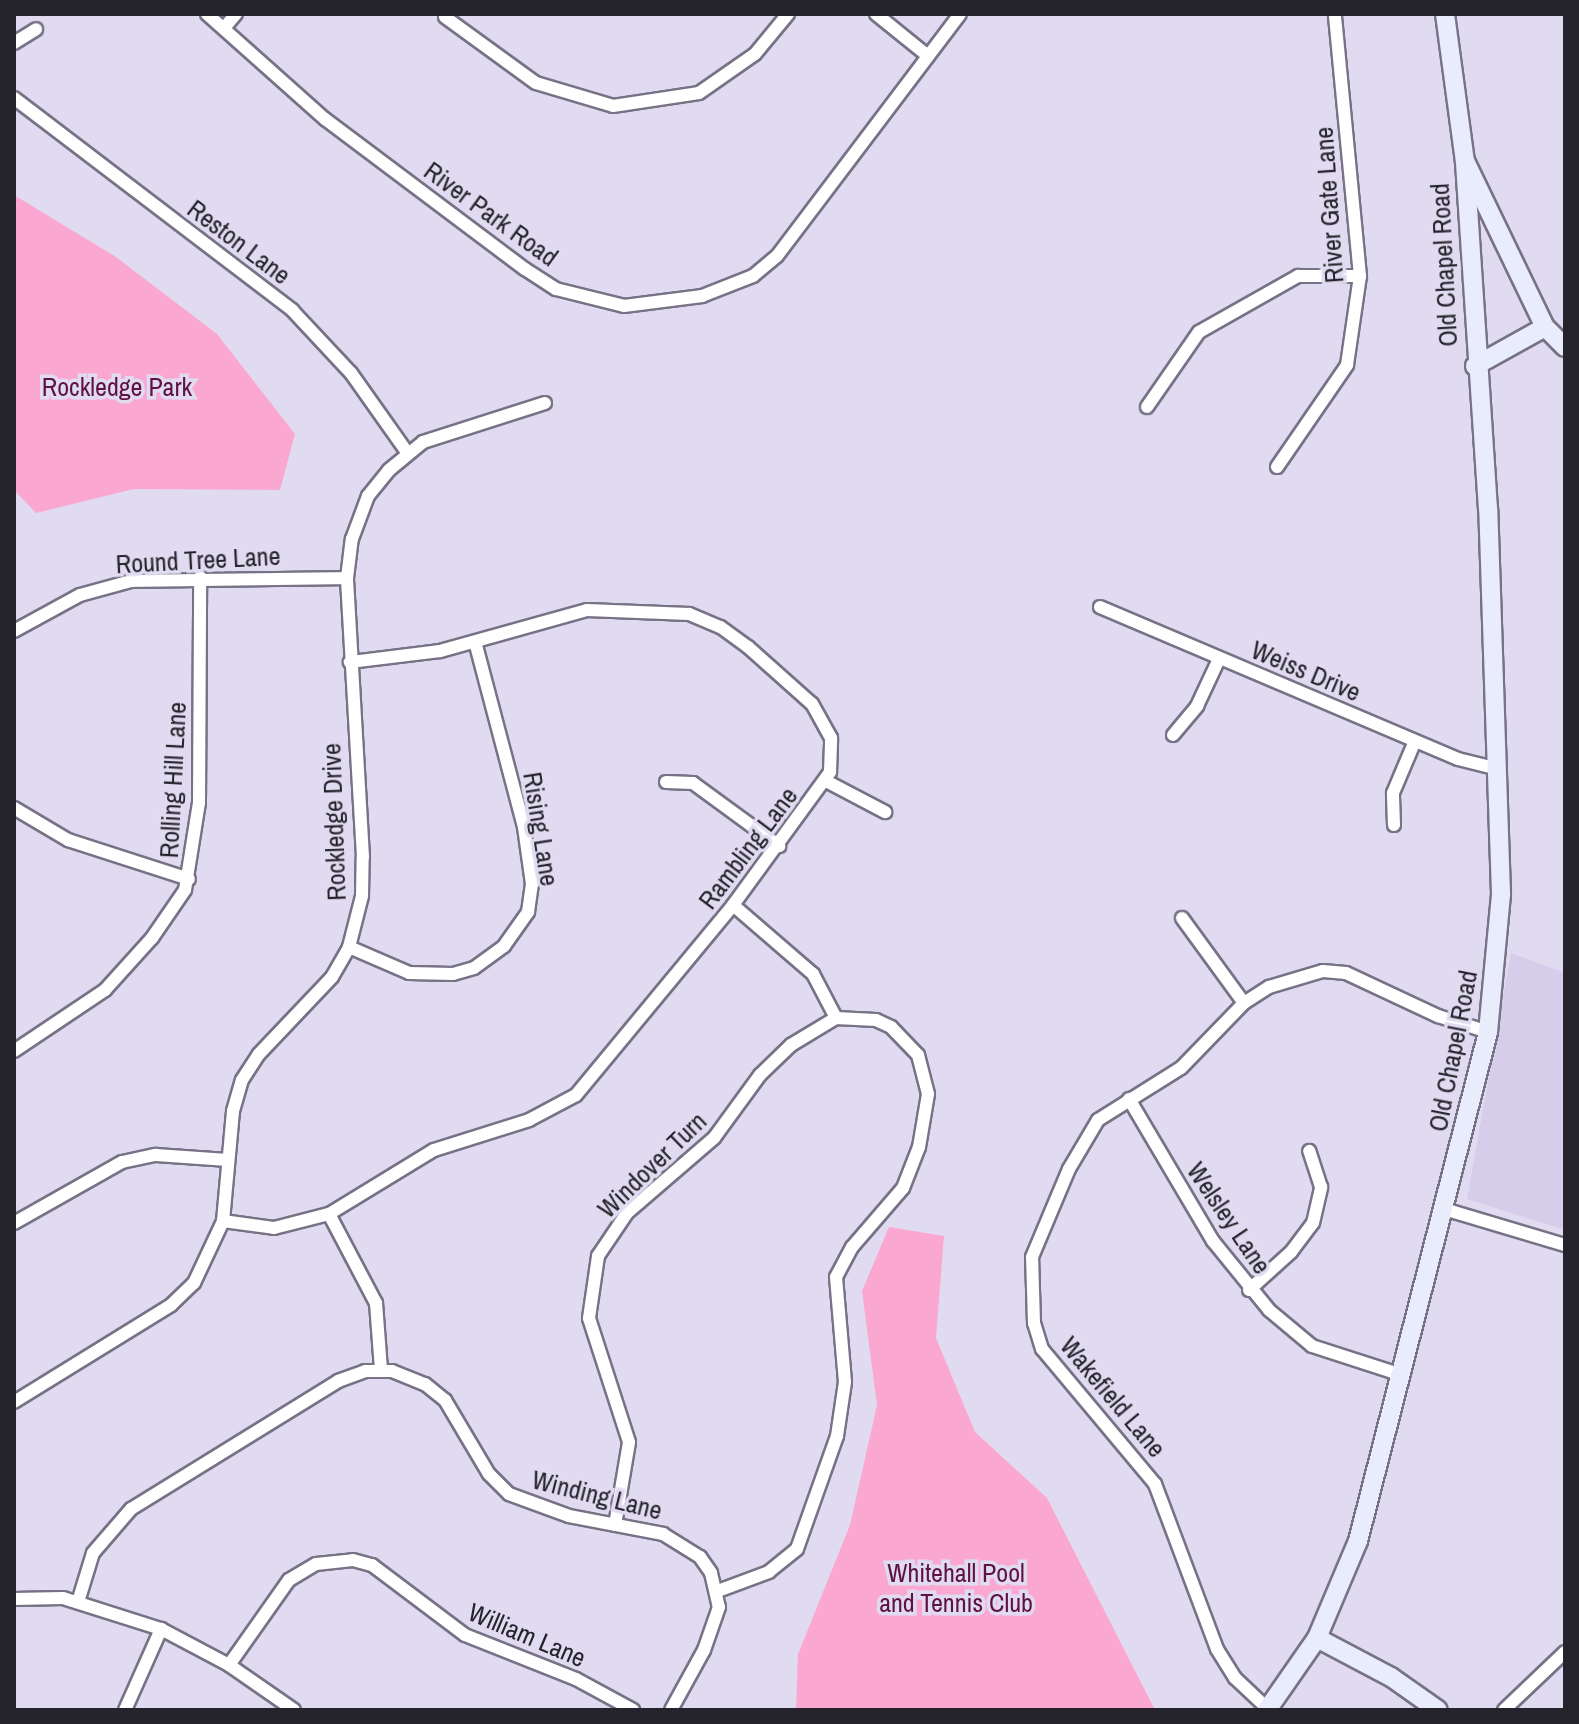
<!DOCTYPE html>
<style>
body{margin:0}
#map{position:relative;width:1579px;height:1724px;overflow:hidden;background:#e1dbf1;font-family:"Archivo Narrow",sans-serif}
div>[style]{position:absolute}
.built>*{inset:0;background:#d5cdea}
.green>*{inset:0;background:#faa8d1}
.roads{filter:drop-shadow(2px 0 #777285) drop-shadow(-2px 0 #777285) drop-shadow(0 2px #777285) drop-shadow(0 -2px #777285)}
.street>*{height:12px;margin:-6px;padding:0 6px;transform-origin:6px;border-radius:6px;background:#fff}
.secondary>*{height:18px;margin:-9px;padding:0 9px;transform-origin:9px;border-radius:9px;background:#e8ecfb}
span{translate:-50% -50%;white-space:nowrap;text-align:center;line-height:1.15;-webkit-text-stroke:7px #e1dbf1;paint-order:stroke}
.street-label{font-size:26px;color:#25232b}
.park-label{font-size:26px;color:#5f1241}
.frame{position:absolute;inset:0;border:16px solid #25232b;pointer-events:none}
</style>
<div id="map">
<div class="built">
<div style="clip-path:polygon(1511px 953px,1565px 973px,1565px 1230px,1467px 1199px)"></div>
</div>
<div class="green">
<div style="clip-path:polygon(14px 195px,116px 257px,217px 334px,295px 434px,280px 490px,134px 489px,36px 513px,14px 490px)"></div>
<div style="clip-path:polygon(889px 1227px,944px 1236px,936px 1338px,975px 1432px,1047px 1498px,1155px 1710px,796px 1710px,798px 1654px,850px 1525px,877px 1405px,862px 1291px)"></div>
</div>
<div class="roads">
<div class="street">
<div style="left:207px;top:14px;width:158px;rotate:41.7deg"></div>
<div style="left:325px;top:119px;width:250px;rotate:36.9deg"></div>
<div style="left:525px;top:269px;width:37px;rotate:33deg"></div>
<div style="left:556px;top:289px;width:70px;rotate:14deg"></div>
<div style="left:624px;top:306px;width:79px;rotate:-7.3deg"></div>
<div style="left:702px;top:296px;width:55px;rotate:-21.4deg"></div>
<div style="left:753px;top:276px;width:31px;rotate:-40deg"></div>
<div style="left:777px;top:256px;width:303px;rotate:-52.9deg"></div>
<div style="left:876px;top:14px;width:67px;rotate:38.9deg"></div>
<div style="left:445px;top:17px;width:112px;rotate:36deg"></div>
<div style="left:536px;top:83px;width:80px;rotate:16.6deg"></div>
<div style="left:613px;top:106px;width:87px;rotate:-8.6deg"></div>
<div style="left:699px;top:93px;width:68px;rotate:-34.9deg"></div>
<div style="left:755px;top:54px;width:52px;rotate:-50.5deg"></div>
<div style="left:225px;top:27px;width:17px;rotate:-50deg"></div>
<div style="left:14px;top:43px;width:26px;rotate:-32deg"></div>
<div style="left:14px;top:98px;width:350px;rotate:37.3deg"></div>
<div style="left:292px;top:310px;width:86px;rotate:46.9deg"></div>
<div style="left:351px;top:373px;width:97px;rotate:54.7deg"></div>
<div style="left:1147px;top:407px;width:91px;rotate:-55.3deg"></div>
<div style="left:1199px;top:332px;width:114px;rotate:-29.5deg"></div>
<div style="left:1298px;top:276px;width:62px"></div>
<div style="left:1277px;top:467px;width:124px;rotate:-55.5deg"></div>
<div style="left:1347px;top:365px;width:90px;rotate:-81.7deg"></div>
<div style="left:1360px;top:276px;width:263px;rotate:-95.5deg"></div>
<div style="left:1100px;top:607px;width:389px;rotate:23deg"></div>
<div style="left:1458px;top:759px;width:41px;rotate:14deg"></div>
<div style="left:14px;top:631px;width:75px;rotate:-28.6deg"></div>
<div style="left:80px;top:595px;width:53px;rotate:-15.4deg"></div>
<div style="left:131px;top:581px;width:216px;rotate:-0.8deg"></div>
<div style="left:1173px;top:735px;width:38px;rotate:-50deg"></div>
<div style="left:1197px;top:706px;width:52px;rotate:-64.9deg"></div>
<div style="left:826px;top:781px;width:67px;rotate:27.7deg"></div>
<div style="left:666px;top:782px;width:27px;rotate:2deg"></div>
<div style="left:693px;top:783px;width:107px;rotate:36.2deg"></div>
<div style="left:14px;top:808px;width:63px;rotate:30.7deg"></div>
<div style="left:68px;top:840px;width:127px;rotate:17.9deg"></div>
<div style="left:1394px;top:825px;width:32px;rotate:-92deg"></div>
<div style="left:1393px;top:793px;width:56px;rotate:-67.1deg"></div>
<div style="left:733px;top:905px;width:106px;rotate:40.8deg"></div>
<div style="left:813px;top:974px;width:50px;rotate:62.4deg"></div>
<div style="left:1182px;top:918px;width:105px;rotate:53.9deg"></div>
<div style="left:349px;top:947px;width:65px;rotate:23.4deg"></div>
<div style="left:409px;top:973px;width:44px;rotate:1.3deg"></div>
<div style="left:453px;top:974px;width:22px;rotate:-16deg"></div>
<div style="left:474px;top:968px;width:37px;rotate:-36deg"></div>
<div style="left:504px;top:946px;width:42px;rotate:-54.8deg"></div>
<div style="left:528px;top:912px;width:28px;rotate:-82deg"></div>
<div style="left:532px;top:884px;width:58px;rotate:-98deg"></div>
<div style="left:524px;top:827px;width:191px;rotate:-104.8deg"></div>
<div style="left:14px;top:1051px;width:110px;rotate:-33.8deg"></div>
<div style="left:105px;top:990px;width:70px;rotate:-47.9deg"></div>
<div style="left:152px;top:938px;width:58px;rotate:-55.5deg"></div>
<div style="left:185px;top:890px;width:88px;rotate:-80.9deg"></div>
<div style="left:199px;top:803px;width:226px;rotate:-89.7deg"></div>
<div style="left:1129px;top:1099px;width:165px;rotate:59.4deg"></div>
<div style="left:1213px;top:1241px;width:89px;rotate:50.9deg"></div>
<div style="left:1269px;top:1310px;width:56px;rotate:39.9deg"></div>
<div style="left:1312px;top:1346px;width:95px;rotate:17.9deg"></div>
<div style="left:1444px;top:1209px;width:126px;rotate:16.6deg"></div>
<div style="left:329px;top:1214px;width:101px;rotate:62.2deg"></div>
<div style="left:376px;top:1303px;width:67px;rotate:85.7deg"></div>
<div style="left:223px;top:1221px;width:51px;rotate:7.8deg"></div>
<div style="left:274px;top:1228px;width:57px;rotate:-14.3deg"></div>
<div style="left:329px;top:1214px;width:123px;rotate:-31.4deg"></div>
<div style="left:434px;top:1150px;width:100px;rotate:-17.5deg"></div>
<div style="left:529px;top:1120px;width:53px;rotate:-28deg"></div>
<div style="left:576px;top:1095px;width:246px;rotate:-50.4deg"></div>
<div style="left:733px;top:905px;width:165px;rotate:-53.9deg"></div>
<div style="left:830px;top:772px;width:34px;rotate:-88deg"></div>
<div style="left:831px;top:738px;width:39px;rotate:-119deg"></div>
<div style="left:812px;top:704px;width:86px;rotate:-138.3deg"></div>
<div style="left:748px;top:647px;width:34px;rotate:-144deg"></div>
<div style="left:720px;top:627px;width:34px;rotate:-157deg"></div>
<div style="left:689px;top:614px;width:102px;rotate:-177.8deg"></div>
<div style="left:587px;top:610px;width:153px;rotate:164.4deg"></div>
<div style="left:440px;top:651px;width:91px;rotate:173deg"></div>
<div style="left:14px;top:1223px;width:124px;rotate:-29.5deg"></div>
<div style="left:122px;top:1162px;width:35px;rotate:-12deg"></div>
<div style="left:156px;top:1155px;width:72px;rotate:4deg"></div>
<div style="left:1249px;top:1290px;width:57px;rotate:-42.1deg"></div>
<div style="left:1291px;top:1252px;width:36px;rotate:-53deg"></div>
<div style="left:1313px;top:1223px;width:37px;rotate:-77deg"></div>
<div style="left:1321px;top:1187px;width:38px;rotate:-108deg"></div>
<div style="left:14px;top:1402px;width:185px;rotate:-31.7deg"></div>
<div style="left:171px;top:1305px;width:32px;rotate:-44deg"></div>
<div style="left:194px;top:1283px;width:68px;rotate:-64.9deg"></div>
<div style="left:223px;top:1221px;width:110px;rotate:-84.8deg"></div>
<div style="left:233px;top:1111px;width:32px;rotate:-74deg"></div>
<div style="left:242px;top:1080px;width:31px;rotate:-57deg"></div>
<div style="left:259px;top:1054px;width:106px;rotate:-46.5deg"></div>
<div style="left:332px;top:977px;width:34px;rotate:-60deg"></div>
<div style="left:349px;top:947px;width:53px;rotate:-75.7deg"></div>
<div style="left:362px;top:896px;width:39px;rotate:-89deg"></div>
<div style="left:363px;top:857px;width:279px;rotate:-93.3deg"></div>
<div style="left:347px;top:578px;width:39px;rotate:-83deg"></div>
<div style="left:352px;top:539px;width:46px;rotate:-69.6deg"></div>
<div style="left:368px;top:496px;width:33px;rotate:-51deg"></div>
<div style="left:389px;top:470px;width:44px;rotate:-39.5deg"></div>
<div style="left:423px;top:442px;width:128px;rotate:-17.7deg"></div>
<div style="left:615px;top:1525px;width:84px;rotate:-80.4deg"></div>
<div style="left:629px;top:1442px;width:130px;rotate:-107.9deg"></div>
<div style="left:589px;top:1318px;width:63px;rotate:-81.7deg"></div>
<div style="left:598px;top:1256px;width:52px;rotate:-56deg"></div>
<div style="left:627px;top:1213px;width:115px;rotate:-40.8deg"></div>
<div style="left:714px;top:1138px;width:78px;rotate:-53.9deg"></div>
<div style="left:760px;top:1075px;width:43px;rotate:-44.1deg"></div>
<div style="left:791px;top:1045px;width:52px;rotate:-31deg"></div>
<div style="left:836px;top:1018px;width:40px;rotate:2.9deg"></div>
<div style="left:876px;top:1020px;width:17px;rotate:25deg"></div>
<div style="left:891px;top:1027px;width:39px;rotate:46deg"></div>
<div style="left:918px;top:1055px;width:40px;rotate:75.6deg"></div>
<div style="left:928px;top:1094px;width:54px;rotate:99.6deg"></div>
<div style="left:919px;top:1147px;width:44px;rotate:111.3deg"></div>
<div style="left:903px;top:1188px;width:78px;rotate:130.8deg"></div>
<div style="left:852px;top:1247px;width:34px;rotate:118deg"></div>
<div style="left:836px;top:1277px;width:105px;rotate:85.1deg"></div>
<div style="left:845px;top:1382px;width:55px;rotate:98.4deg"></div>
<div style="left:837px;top:1436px;width:120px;rotate:109.5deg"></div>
<div style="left:797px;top:1549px;width:36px;rotate:141deg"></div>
<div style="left:769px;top:1572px;width:54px;rotate:159.6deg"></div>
<div style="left:14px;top:1599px;width:49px;rotate:-1.2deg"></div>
<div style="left:63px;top:1598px;width:103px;rotate:17.6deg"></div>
<div style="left:161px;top:1629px;width:77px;rotate:27.9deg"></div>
<div style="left:229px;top:1665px;width:79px;rotate:34.7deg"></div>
<div style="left:78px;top:1602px;width:51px;rotate:-73deg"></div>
<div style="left:93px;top:1553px;width:58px;rotate:-49.2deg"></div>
<div style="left:131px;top:1509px;width:243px;rotate:-31.7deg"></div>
<div style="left:338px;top:1381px;width:29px;rotate:-20deg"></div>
<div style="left:365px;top:1371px;width:27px"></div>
<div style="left:392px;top:1371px;width:35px;rotate:22deg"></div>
<div style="left:425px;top:1384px;width:26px;rotate:39deg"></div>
<div style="left:445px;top:1400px;width:86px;rotate:59.3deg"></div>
<div style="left:489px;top:1474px;width:28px;rotate:45deg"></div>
<div style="left:509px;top:1494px;width:64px;rotate:20.1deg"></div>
<div style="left:569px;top:1516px;width:96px;rotate:10.8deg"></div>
<div style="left:663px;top:1534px;width:44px;rotate:31.9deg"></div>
<div style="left:700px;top:1557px;width:19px;rotate:55deg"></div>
<div style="left:711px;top:1573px;width:35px;rotate:77deg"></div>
<div style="left:719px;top:1607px;width:46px;rotate:109.2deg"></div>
<div style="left:704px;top:1650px;width:68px;rotate:118.8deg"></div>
<div style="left:229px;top:1665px;width:104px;rotate:-54.8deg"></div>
<div style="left:289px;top:1580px;width:31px;rotate:-31deg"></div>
<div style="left:316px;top:1564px;width:37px;rotate:-6deg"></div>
<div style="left:353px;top:1560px;width:20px;rotate:15deg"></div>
<div style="left:372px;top:1565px;width:116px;rotate:37deg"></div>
<div style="left:465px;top:1635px;width:119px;rotate:21.6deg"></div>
<div style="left:576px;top:1679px;width:65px;rotate:28.5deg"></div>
<div style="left:1268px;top:1709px;width:45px;rotate:-136.8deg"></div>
<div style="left:1235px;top:1678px;width:34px;rotate:-122deg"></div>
<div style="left:1217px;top:1649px;width:176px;rotate:-110.6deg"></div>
<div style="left:1155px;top:1484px;width:176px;rotate:-129.9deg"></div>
<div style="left:1042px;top:1349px;width:27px;rotate:-107deg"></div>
<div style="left:1034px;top:1323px;width:66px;rotate:-91.7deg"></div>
<div style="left:1032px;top:1257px;width:95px;rotate:-67.2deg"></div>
<div style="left:1069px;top:1169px;width:57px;rotate:-59.4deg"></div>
<div style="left:1098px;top:1120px;width:98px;rotate:-32.1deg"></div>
<div style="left:1181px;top:1068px;width:91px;rotate:-45.9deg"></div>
<div style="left:1244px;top:1003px;width:30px;rotate:-33deg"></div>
<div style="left:1269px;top:987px;width:56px;rotate:-16.5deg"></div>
<div style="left:1323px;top:971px;width:23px;rotate:5deg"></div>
<div style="left:1346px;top:973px;width:102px;rotate:25.1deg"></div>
<div style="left:1438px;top:1016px;width:52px;rotate:17.7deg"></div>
<div style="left:125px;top:1710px;width:89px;rotate:-66deg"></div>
<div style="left:1504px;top:1710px;width:84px;rotate:-43.6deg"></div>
</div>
<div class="secondary">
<div style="left:1445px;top:14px;width:148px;rotate:82.3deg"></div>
<div style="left:1465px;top:161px;width:184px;rotate:64.3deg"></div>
<div style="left:1545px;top:327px;width:28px;rotate:45deg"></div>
<div style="left:1475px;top:366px;width:80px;rotate:-29.1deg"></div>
<div style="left:1317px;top:1638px;width:84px;rotate:27.8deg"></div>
<div style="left:1391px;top:1677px;width:57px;rotate:35.1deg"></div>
<div style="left:1267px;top:1710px;width:88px;rotate:-55.2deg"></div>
<div style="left:1317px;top:1638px;width:105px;rotate:-67.1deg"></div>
<div style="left:1358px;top:1541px;width:525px;rotate:-75.67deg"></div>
<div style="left:1488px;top:1032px;width:139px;rotate:-84.6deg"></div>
<div style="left:1501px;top:894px;width:385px;rotate:-91.9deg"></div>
<div style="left:1488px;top:509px;width:349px;rotate:-93.8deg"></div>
</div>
</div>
<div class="street-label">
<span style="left:1329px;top:205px;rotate:-94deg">River Gate Lane</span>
<span style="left:491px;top:214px;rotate:36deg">River Park Road</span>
<span style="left:239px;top:242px;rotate:37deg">Reston Lane</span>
<span style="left:1444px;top:265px;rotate:-93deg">Old Chapel Road</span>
<span style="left:198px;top:560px;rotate:-3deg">Round Tree Lane</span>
<span style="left:1306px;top:671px;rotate:23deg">Weiss Drive</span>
<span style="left:173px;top:780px;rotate:-87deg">Rolling Hill Lane</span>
<span style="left:334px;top:822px;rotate:-92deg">Rockledge Drive</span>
<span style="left:541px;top:829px;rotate:81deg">Rising Lane</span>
<span style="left:748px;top:848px;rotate:-53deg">Rambling Lane</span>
<span style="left:1453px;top:1051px;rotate:-79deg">Old Chapel Road</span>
<span style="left:652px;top:1165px;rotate:-44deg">Windover Turn</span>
<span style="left:1229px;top:1218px;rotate:56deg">Welsley Lane</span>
<span style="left:1113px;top:1397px;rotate:50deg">Wakefield Lane</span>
<span style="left:597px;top:1495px;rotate:14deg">Winding Lane</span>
<span style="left:527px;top:1635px;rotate:23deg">William Lane</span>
</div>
<div class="park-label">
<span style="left:117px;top:387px">Rockledge Park</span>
<span style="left:956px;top:1588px">Whitehall Pool<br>and Tennis Club</span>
</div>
<div class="frame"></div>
</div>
